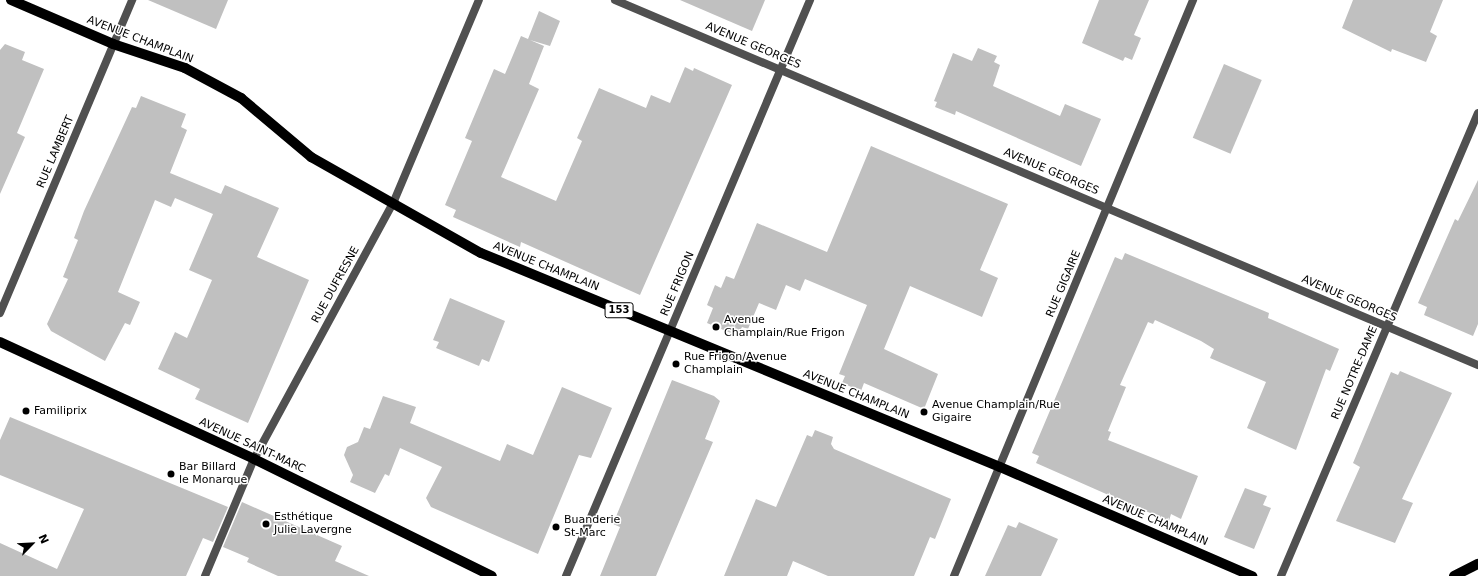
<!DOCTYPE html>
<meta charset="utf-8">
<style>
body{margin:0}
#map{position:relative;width:1478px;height:576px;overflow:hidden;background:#fff;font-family:"DejaVu Sans",sans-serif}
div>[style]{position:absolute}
.building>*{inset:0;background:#c0c0c0;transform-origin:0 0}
.minor>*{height:8px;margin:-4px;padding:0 4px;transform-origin:4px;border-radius:4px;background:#505050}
.primary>*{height:10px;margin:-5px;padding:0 5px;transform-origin:5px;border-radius:5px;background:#000}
.dots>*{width:11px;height:11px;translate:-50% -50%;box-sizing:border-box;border:2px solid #fff;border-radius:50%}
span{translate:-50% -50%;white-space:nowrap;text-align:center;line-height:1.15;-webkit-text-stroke:3px #fff;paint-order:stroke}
.shield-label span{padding:1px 3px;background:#fff;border:1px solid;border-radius:3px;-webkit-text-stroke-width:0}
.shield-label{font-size:10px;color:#000;font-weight:700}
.street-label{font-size:11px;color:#000}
.poi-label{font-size:11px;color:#000}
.left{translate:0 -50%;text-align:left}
.north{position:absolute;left:12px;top:524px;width:40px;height:40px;-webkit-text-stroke:3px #fff;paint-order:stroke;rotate:66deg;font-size:11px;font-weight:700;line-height:16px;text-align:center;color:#000}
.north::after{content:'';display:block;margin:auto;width:14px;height:18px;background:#000;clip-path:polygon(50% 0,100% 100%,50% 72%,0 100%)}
</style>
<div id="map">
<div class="building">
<div style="clip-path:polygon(148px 0,228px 0,216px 29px)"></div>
<div style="clip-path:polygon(680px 0,765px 0,752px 31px)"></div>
<div style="clip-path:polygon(1099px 0,1149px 0,1134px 35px,1141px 38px,1132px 60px,1125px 57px,1123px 61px,1082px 43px)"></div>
<div style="clip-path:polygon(1353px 0,1443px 0,1430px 32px,1437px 36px,1426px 62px,1392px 49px,1391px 52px,1342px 28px)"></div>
<div style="clip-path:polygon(539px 11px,560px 21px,550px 46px,530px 40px,544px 46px,529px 84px,539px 89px,501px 177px,556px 201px,582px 141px,577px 138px,599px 88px,646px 108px,651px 95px,670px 103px,685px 67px,693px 71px,694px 68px,732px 85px,640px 295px,521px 242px,520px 247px,453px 217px,456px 210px,445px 205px,472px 141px,465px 138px,494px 69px,505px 74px,521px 36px,528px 39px)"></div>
<div style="clip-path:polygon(5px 44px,25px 52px,22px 60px,44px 69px,17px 133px,25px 137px,0 194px,0 50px)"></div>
<div style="clip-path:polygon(978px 48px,997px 56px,994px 62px,1000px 65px,993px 86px,1060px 116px,1065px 104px,1101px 119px,1081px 166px,956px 111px,955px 115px,935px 107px,937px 102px,934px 101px,953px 53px,972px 61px)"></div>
<div style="left:1224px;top:64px;width:41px;height:80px;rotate:23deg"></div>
<div style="clip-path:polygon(141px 96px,186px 114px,181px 127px,187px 130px,170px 173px,221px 194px,225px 185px,279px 208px,257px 257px,309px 280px,248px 423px,195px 399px,200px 389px,158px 369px,175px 332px,187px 338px,212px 280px,189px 270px,213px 214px,175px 198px,171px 207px,155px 200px,118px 292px,140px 302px,130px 325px,125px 323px,105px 361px,51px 331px,47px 324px,68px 279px,63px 277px,78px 240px,74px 238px,84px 211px,132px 107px,136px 108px)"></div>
<div style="clip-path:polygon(871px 146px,1008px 204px,980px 270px,998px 278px,982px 317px,910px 286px,884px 349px,938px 374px,924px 409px,864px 383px,861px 391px,842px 383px,845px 376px,839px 374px,867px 305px,805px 279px,800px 291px,786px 285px,776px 310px,759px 303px,748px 329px,742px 327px,738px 336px,707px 323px,713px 308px,707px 305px,715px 285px,721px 288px,726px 276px,734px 279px,757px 223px,827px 252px)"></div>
<div style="clip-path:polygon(1478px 180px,1478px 324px,1473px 336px,1424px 315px,1427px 307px,1418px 303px,1455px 219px,1458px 221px)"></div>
<div style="clip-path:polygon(1125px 253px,1269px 313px,1268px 318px,1339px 349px,1330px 371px,1326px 369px,1296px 450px,1247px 428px,1266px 382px,1210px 358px,1214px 349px,1201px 341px,1155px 320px,1153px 324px,1148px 322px,1120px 385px,1126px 387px,1108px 431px,1111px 432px,1108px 440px,1198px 476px,1181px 519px,1171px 514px,1169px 521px,1113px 497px,1036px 463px,1039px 456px,1032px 453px,1115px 257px,1122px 260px)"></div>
<div style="clip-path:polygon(450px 298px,505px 321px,489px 362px,482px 359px,479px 366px,436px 348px,439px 342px,433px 340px)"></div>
<div style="clip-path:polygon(1400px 371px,1452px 393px,1402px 499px,1413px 503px,1395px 543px,1336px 521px,1360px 467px,1353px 463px,1391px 372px,1398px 375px)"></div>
<div style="clip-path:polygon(672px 380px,714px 396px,720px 401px,705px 439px,713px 442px,656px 576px,600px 576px,620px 527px,613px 524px)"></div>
<div style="clip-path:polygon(562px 387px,612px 408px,591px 458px,579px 455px,538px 554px,431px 507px,426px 498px,442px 467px,400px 448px,389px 476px,385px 474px,375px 493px,350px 482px,353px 475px,344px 455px,347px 447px,358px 442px,364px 427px,370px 429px,383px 396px,416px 407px,410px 423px,500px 461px,507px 444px,533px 455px)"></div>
<div style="clip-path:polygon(10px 417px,228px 507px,213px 542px,203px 538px,186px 576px,0 576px,0 543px,57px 569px,84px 509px,0 475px,0 440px)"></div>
<div style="clip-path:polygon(815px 430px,833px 437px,831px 444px,834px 449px,951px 499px,935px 539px,930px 537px,914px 576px,828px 576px,793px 561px,787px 576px,724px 576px,756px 499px,776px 507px,807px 435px,812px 437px)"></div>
<div style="clip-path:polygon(1245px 488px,1267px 496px,1263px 505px,1271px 508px,1254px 549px,1224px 537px)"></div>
<div style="clip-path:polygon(242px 502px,342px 546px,335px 561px,369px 576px,278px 576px,247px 562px,249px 558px,223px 547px)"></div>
<div style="clip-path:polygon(1019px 522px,1058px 539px,1041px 576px,985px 576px,1008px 525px,1016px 528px)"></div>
</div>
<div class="minor">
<div style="left:615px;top:0;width:937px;rotate:22.93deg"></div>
<div style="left:0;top:313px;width:340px;rotate:-67.1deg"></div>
<div style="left:205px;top:576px;width:127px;rotate:-67.3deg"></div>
<div style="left:254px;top:459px;width:294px;rotate:-61.5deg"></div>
<div style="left:394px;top:201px;width:218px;rotate:-67.1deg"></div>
<div style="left:566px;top:576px;width:626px;rotate:-67.04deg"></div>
<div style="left:954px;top:576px;width:624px;rotate:-67.46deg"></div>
<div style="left:1281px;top:576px;width:503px;rotate:-66.95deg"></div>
</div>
<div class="primary">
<div style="left:11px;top:0;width:111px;rotate:23.3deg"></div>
<div style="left:113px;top:44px;width:76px;rotate:18.4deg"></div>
<div style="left:185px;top:68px;width:64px;rotate:28.2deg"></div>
<div style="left:241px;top:98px;width:92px;rotate:40.1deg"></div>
<div style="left:311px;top:157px;width:195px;rotate:29.5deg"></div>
<div style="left:481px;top:253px;width:561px;rotate:22.41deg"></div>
<div style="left:1000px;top:467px;width:275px;rotate:23.4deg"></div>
<div style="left:0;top:342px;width:280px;rotate:24.7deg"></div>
<div style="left:254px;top:459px;width:265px;rotate:26.2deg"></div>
<div style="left:1454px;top:576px;width:27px;rotate:-27deg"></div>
</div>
<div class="dots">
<div style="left:716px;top:327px;background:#000"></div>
<div style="left:676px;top:364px;background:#000"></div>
<div style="left:26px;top:411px;background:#000"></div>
<div style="left:924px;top:412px;background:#000"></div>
<div style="left:171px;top:474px;background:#000"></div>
<div style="left:266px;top:524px;background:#000"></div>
<div style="left:556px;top:527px;background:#000"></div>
</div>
<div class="shield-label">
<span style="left:619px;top:310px">153</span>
</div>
<div class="street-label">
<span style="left:140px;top:40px;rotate:21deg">AVENUE CHAMPLAIN</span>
<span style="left:753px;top:46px;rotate:23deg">AVENUE GEORGES</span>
<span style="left:56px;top:152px;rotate:-67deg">RUE LAMBERT</span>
<span style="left:1051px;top:172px;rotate:23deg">AVENUE GEORGES</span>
<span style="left:546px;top:267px;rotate:22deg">AVENUE CHAMPLAIN</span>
<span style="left:678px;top:284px;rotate:-67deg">RUE FRIGON</span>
<span style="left:1064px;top:284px;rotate:-67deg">RUE GIGAIRE</span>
<span style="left:336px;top:285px;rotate:-61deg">RUE DUFRESNE</span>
<span style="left:1349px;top:299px;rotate:23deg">AVENUE GEORGES</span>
<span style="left:1355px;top:373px;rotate:-67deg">RUE NOTRE-DAME</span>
<span style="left:856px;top:395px;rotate:22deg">AVENUE CHAMPLAIN</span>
<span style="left:252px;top:446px;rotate:25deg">AVENUE SAINT-MARC</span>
<span style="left:1155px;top:521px;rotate:23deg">AVENUE CHAMPLAIN</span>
</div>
<div class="poi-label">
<span class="left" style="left:724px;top:327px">Avenue<br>Champlain/Rue Frigon</span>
<span class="left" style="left:684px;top:364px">Rue Frigon/Avenue<br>Champlain</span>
<span class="left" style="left:932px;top:412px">Avenue Champlain/Rue<br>Gigaire</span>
<span class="left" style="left:34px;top:411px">Familiprix</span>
<span class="left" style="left:179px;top:474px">Bar Billard<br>le Monarque</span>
<span class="left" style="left:274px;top:524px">Esthétique<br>Julie Lavergne</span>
<span class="left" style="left:564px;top:527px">Buanderie<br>St-Marc</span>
</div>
<div class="north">N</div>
</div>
